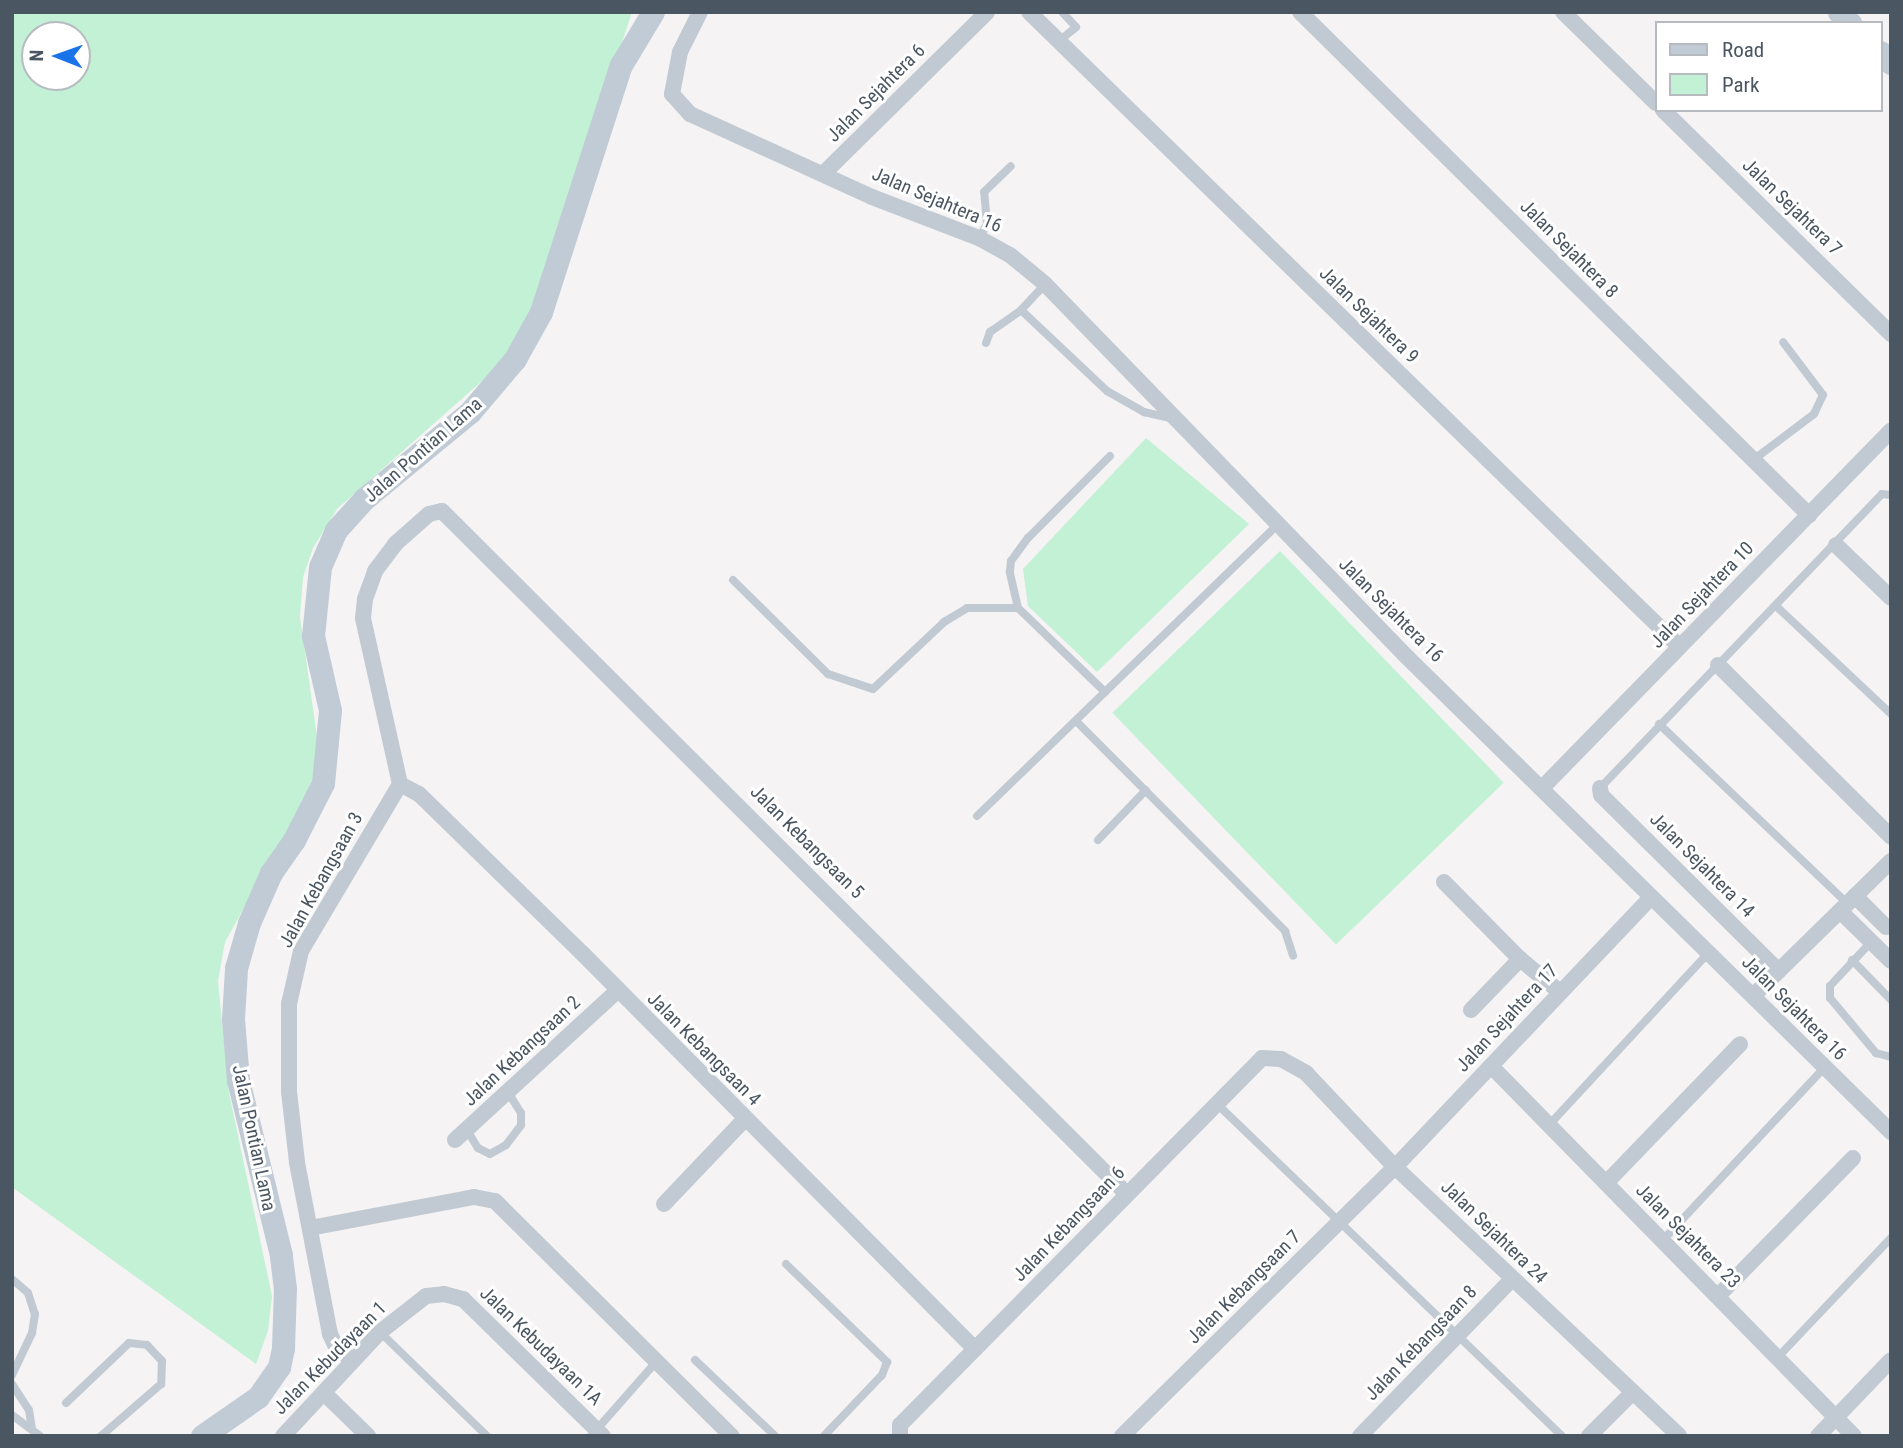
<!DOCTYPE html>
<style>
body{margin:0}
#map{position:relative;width:1903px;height:1448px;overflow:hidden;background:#f5f3f3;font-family:"Roboto Condensed",sans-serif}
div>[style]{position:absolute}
.green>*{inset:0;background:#c3f1d5;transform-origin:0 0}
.lane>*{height:8px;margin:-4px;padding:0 4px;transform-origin:4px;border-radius:4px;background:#c1cad2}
.street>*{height:16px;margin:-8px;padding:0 8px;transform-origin:8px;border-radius:8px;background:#c1cad2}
.secondary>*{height:23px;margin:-11.5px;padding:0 11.5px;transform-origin:11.5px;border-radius:11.5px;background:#c1cbd6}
span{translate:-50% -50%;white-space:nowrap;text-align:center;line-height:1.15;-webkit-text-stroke:6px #fff;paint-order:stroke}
.street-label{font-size:19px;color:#4a5661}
.frame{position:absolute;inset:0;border:14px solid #4a5661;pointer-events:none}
.legend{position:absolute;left:1655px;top:21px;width:228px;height:91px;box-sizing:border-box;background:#fff;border:2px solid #b7bbc0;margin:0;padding:9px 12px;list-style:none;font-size:21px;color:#4a5661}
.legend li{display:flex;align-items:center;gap:14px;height:35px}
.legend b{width:35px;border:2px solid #b7bbc0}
.north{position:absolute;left:21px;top:21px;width:70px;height:70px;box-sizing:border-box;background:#fff;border:2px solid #b7bbc0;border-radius:50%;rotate:271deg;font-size:19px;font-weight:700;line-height:28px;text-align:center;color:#4a5661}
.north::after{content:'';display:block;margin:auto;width:24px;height:32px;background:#1a73e8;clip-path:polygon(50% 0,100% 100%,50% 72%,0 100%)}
</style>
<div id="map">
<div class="green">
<div style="clip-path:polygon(evenodd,12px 12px,632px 12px,536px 305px,506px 355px,482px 381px,337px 509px,313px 548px,303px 577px,300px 617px,319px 751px,317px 777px,225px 942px,218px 981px,229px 1093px,272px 1296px,268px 1331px,256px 1364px,12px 1187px,12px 12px,35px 35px,77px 35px,77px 77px,35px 77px,35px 35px)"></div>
<div style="clip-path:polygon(1146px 438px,1249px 524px,1097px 672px,1028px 606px,1023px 569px)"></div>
<div style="left:1280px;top:551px;width:322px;height:233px;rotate:46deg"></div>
</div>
<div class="lane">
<div style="left:1059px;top:41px;width:22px;rotate:-39deg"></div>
<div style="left:1076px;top:27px;width:21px;rotate:-133deg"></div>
<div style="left:979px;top:238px;width:16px;rotate:-60deg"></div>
<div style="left:987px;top:224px;width:32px;rotate:-95deg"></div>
<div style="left:984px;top:192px;width:37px;rotate:-44deg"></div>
<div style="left:1021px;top:310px;width:35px;rotate:-47deg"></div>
<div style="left:986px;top:343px;width:12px;rotate:-70deg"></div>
<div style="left:990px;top:332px;width:38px;rotate:-35deg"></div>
<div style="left:1021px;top:310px;width:118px;rotate:43.3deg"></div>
<div style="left:1107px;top:391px;width:43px;rotate:29.6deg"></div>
<div style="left:1144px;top:412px;width:27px;rotate:13deg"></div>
<div style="left:1753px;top:460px;width:76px;rotate:-37deg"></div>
<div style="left:1814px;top:414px;width:21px;rotate:-65deg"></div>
<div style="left:1823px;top:395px;width:66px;rotate:-127deg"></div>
<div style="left:733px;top:580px;width:134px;rotate:44.7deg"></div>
<div style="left:828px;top:674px;width:47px;rotate:18.4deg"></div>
<div style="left:873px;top:689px;width:98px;rotate:-43.3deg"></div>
<div style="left:944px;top:622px;width:27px;rotate:-31deg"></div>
<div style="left:967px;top:608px;width:51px"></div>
<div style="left:1776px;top:606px;width:158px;rotate:43.2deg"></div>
<div style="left:1105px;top:692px;width:121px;rotate:-136deg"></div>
<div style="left:1018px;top:608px;width:37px;rotate:-103deg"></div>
<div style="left:1010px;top:572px;width:11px;rotate:-85deg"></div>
<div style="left:1011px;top:561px;width:29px;rotate:-54deg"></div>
<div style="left:1028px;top:538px;width:116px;rotate:-45deg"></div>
<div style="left:1077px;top:722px;width:295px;rotate:45.1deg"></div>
<div style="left:1285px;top:931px;width:26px;rotate:72deg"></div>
<div style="left:1659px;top:724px;width:260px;rotate:43.6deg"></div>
<div style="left:1600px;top:788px;width:407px;rotate:-46.2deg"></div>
<div style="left:1882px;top:494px;width:9px;rotate:6deg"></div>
<div style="left:977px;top:816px;width:418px;rotate:-44.1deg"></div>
<div style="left:1098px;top:840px;width:69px;rotate:-46.2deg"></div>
<div style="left:1871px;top:942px;width:60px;rotate:133deg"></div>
<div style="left:1830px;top:986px;width:12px;rotate:90deg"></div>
<div style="left:1830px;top:998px;width:72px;rotate:50.1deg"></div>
<div style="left:1876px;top:1053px;width:16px;rotate:15deg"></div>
<div style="left:1852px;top:960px;width:56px;rotate:45.7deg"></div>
<div style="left:1216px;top:1103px;width:480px;rotate:43.9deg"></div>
<div style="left:1549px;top:1125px;width:234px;rotate:-47.2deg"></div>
<div style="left:467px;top:1130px;width:21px;rotate:59deg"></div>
<div style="left:478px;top:1148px;width:13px;rotate:27deg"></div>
<div style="left:490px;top:1154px;width:18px;rotate:-29deg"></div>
<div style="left:506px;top:1145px;width:25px;rotate:-53deg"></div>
<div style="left:521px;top:1125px;width:12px;rotate:-90deg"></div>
<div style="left:521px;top:1113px;width:26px;rotate:-122deg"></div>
<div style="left:1663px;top:1240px;width:236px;rotate:-46.9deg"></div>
<div style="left:786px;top:1264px;width:141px;rotate:44.1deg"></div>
<div style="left:887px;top:1362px;width:14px;rotate:111deg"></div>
<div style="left:882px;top:1375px;width:84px;rotate:133.6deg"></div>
<div style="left:12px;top:1279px;width:21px;rotate:41deg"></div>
<div style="left:28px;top:1293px;width:22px;rotate:72deg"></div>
<div style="left:35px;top:1314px;width:19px;rotate:99deg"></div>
<div style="left:32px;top:1333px;width:47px;rotate:115.5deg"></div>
<div style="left:380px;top:1332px;width:149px;rotate:44.2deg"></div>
<div style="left:1778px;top:1357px;width:164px;rotate:-46.5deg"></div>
<div style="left:695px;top:1360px;width:110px;rotate:43.5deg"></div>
<div style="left:12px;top:1384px;width:31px;rotate:57deg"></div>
<div style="left:29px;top:1410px;width:19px;rotate:81deg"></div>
<div style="left:66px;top:1403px;width:87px;rotate:-43.6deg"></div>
<div style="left:129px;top:1343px;width:18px;rotate:6deg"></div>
<div style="left:147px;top:1345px;width:22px;rotate:47deg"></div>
<div style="left:162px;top:1361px;width:23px;rotate:92deg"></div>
<div style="left:161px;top:1384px;width:79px;rotate:139.1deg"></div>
<div style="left:12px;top:1415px;width:35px;rotate:37deg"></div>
<div style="left:591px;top:1436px;width:100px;rotate:-48.7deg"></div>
</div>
<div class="street">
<div style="left:700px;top:12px;width:45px;rotate:116.6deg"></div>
<div style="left:680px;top:52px;width:43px;rotate:100.8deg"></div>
<div style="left:672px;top:94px;width:27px;rotate:48deg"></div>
<div style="left:690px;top:114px;width:200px;rotate:24.5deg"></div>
<div style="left:872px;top:197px;width:115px;rotate:21deg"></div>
<div style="left:979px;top:238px;width:35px;rotate:29deg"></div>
<div style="left:1010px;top:255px;width:45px;rotate:39.6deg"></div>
<div style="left:1045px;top:284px;width:521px;rotate:45.86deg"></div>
<div style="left:1408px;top:658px;width:677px;rotate:44.46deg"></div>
<div style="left:1029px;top:12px;width:909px;rotate:44.29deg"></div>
<div style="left:1300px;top:12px;width:716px;rotate:44.66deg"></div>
<div style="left:1563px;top:12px;width:130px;rotate:44.4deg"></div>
<div style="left:1663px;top:110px;width:320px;rotate:44.5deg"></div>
<div style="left:824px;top:173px;width:229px;rotate:-44.6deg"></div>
<div style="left:1836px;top:545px;width:76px;rotate:43.9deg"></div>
<div style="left:1718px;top:665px;width:244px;rotate:44.8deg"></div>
<div style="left:400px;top:784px;width:21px;rotate:28deg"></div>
<div style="left:419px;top:794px;width:228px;rotate:44.3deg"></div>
<div style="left:582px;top:953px;width:558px;rotate:45.22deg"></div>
<div style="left:1543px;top:787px;width:498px;rotate:-45.7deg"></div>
<div style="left:1600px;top:788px;width:7px;rotate:82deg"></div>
<div style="left:1601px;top:795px;width:250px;rotate:44.7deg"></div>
<div style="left:1444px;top:882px;width:108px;rotate:45.4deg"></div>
<div style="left:1855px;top:896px;width:44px;rotate:45deg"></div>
<div style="left:1840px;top:911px;width:71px;rotate:44.4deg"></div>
<div style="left:1753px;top:996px;width:193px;rotate:-44.4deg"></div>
<div style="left:1471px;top:1010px;width:71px;rotate:-46.1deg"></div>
<div style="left:1520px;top:959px;width:52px;rotate:39.5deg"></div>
<div style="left:1491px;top:1066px;width:518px;rotate:45.55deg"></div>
<div style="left:455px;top:1140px;width:219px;rotate:-42.6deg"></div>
<div style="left:1606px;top:1183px;width:193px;rotate:-46deg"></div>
<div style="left:664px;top:1204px;width:117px;rotate:-46.4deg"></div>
<div style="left:310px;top:1228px;width:167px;rotate:-10.7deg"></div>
<div style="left:474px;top:1197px;width:21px;rotate:11deg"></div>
<div style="left:495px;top:1201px;width:334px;rotate:44.8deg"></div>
<div style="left:1718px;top:1296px;width:193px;rotate:-45.6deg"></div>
<div style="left:353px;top:1360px;width:19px;rotate:-145deg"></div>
<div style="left:337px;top:1349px;width:17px;rotate:-115deg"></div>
<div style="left:330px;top:1334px;width:175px;rotate:-100.9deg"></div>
<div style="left:297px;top:1162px;width:70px;rotate:-96.5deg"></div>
<div style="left:289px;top:1092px;width:88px;rotate:-90deg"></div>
<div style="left:289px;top:1004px;width:54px;rotate:-77.2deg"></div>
<div style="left:301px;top:951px;width:194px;rotate:-59.3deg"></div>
<div style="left:400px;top:784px;width:170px;rotate:-102.6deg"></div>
<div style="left:363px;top:618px;width:19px;rotate:-84deg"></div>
<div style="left:365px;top:599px;width:30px;rotate:-70deg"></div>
<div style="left:375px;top:571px;width:34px;rotate:-53deg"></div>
<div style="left:395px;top:544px;width:45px;rotate:-41.4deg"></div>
<div style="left:429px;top:514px;width:13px;rotate:-13deg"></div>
<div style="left:442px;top:511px;width:967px;rotate:44.92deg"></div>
<div style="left:324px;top:1393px;width:62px;rotate:44.3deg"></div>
<div style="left:283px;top:1436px;width:142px;rotate:-47deg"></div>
<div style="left:380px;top:1332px;width:58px;rotate:-38deg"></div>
<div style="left:426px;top:1296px;width:18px;rotate:-6deg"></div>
<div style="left:444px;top:1294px;width:20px;rotate:15deg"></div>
<div style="left:463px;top:1299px;width:196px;rotate:44.4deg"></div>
<div style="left:900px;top:1436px;width:11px;rotate:-90deg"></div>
<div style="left:900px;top:1425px;width:515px;rotate:-45.39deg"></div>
<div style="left:1262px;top:1058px;width:19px;rotate:3deg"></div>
<div style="left:1281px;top:1059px;width:29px;rotate:29deg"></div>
<div style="left:1306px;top:1073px;width:129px;rotate:46.6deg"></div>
<div style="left:1395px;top:1167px;width:391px;rotate:43.4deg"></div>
<div style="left:1122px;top:1436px;width:383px;rotate:-44.6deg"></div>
<div style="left:1395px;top:1167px;width:371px;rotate:-46.5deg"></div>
<div style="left:1360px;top:1436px;width:219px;rotate:-45.9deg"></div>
<div style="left:1589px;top:1436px;width:61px;rotate:-45deg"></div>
<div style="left:1818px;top:1436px;width:105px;rotate:-46.2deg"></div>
</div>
<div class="secondary">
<div style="left:1839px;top:12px;width:16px;rotate:45deg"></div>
<div style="left:1880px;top:52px;width:16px;rotate:45deg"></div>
<div style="left:202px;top:1436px;width:68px;rotate:-34.9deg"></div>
<div style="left:258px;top:1397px;width:37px;rotate:-55deg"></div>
<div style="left:279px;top:1367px;width:19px;rotate:-78deg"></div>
<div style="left:283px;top:1348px;width:59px;rotate:-88.1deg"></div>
<div style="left:285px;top:1289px;width:34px;rotate:-97deg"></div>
<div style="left:281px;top:1255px;width:180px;rotate:-103.8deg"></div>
<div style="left:238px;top:1080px;width:61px;rotate:-94.7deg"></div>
<div style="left:233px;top:1019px;width:51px;rotate:-86.6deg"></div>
<div style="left:236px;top:968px;width:47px;rotate:-73.9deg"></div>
<div style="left:249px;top:923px;width:55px;rotate:-66.3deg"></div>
<div style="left:271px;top:873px;width:40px;rotate:-55.1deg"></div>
<div style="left:294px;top:840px;width:64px;rotate:-63deg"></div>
<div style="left:323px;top:783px;width:73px;rotate:-84.5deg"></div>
<div style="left:330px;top:710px;width:76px;rotate:-102.9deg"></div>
<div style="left:313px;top:636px;width:69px;rotate:-84.2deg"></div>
<div style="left:320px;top:567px;width:40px;rotate:-66.6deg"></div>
<div style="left:336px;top:530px;width:42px;rotate:-47.9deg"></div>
<div style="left:364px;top:499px;width:137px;rotate:-39.4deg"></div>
<div style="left:470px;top:412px;width:70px;rotate:-49.7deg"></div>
<div style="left:515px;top:359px;width:54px;rotate:-61deg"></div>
<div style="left:541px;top:312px;width:260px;rotate:-72.1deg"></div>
<div style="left:621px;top:65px;width:62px;rotate:-58.9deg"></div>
</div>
<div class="street-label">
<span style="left:876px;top:93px;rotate:-45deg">Jalan Sejahtera 6</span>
<span style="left:937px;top:200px;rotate:23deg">Jalan Sejahtera 16</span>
<span style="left:1792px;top:207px;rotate:44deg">Jalan Sejahtera 7</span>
<span style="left:1569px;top:249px;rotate:45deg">Jalan Sejahtera 8</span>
<span style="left:1369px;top:315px;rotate:44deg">Jalan Sejahtera 9</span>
<span style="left:423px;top:450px;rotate:-41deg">Jalan Pontian Lama</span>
<span style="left:1702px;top:595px;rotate:-46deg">Jalan Sejahtera 10</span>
<span style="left:1391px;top:610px;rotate:45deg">Jalan Sejahtera 16</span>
<span style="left:807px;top:842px;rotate:45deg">Jalan Kebangsaan 5</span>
<span style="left:1702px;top:865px;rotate:45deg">Jalan Sejahtera 14</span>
<span style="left:321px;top:880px;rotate:-61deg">Jalan Kebangsaan 3</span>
<span style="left:1794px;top:1008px;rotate:45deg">Jalan Sejahtera 16</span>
<span style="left:1507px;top:1018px;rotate:-47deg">Jalan Sejahtera 17</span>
<span style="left:704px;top:1049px;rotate:45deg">Jalan Kebangsaan 4</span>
<span style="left:522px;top:1051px;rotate:-43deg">Jalan Kebangsaan 2</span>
<span style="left:254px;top:1138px;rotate:78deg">Jalan Pontian Lama</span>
<span style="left:1069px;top:1224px;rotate:-46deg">Jalan Kebangsaan 6</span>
<span style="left:1494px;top:1232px;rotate:44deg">Jalan Sejahtera 24</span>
<span style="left:1688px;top:1236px;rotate:45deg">Jalan Sejahtera 23</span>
<span style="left:1244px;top:1287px;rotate:-45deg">Jalan Kebangsaan 7</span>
<span style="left:1421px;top:1343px;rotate:-46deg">Jalan Kebangsaan 8</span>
<span style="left:541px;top:1346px;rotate:44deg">Jalan Kebudayaan 1A</span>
<span style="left:330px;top:1358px;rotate:-45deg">Jalan Kebudayaan 1</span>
</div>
<div class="frame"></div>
<ul class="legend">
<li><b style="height:9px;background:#c1cbd6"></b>Road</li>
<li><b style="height:19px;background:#c3f1d5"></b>Park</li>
</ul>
<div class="north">N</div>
</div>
